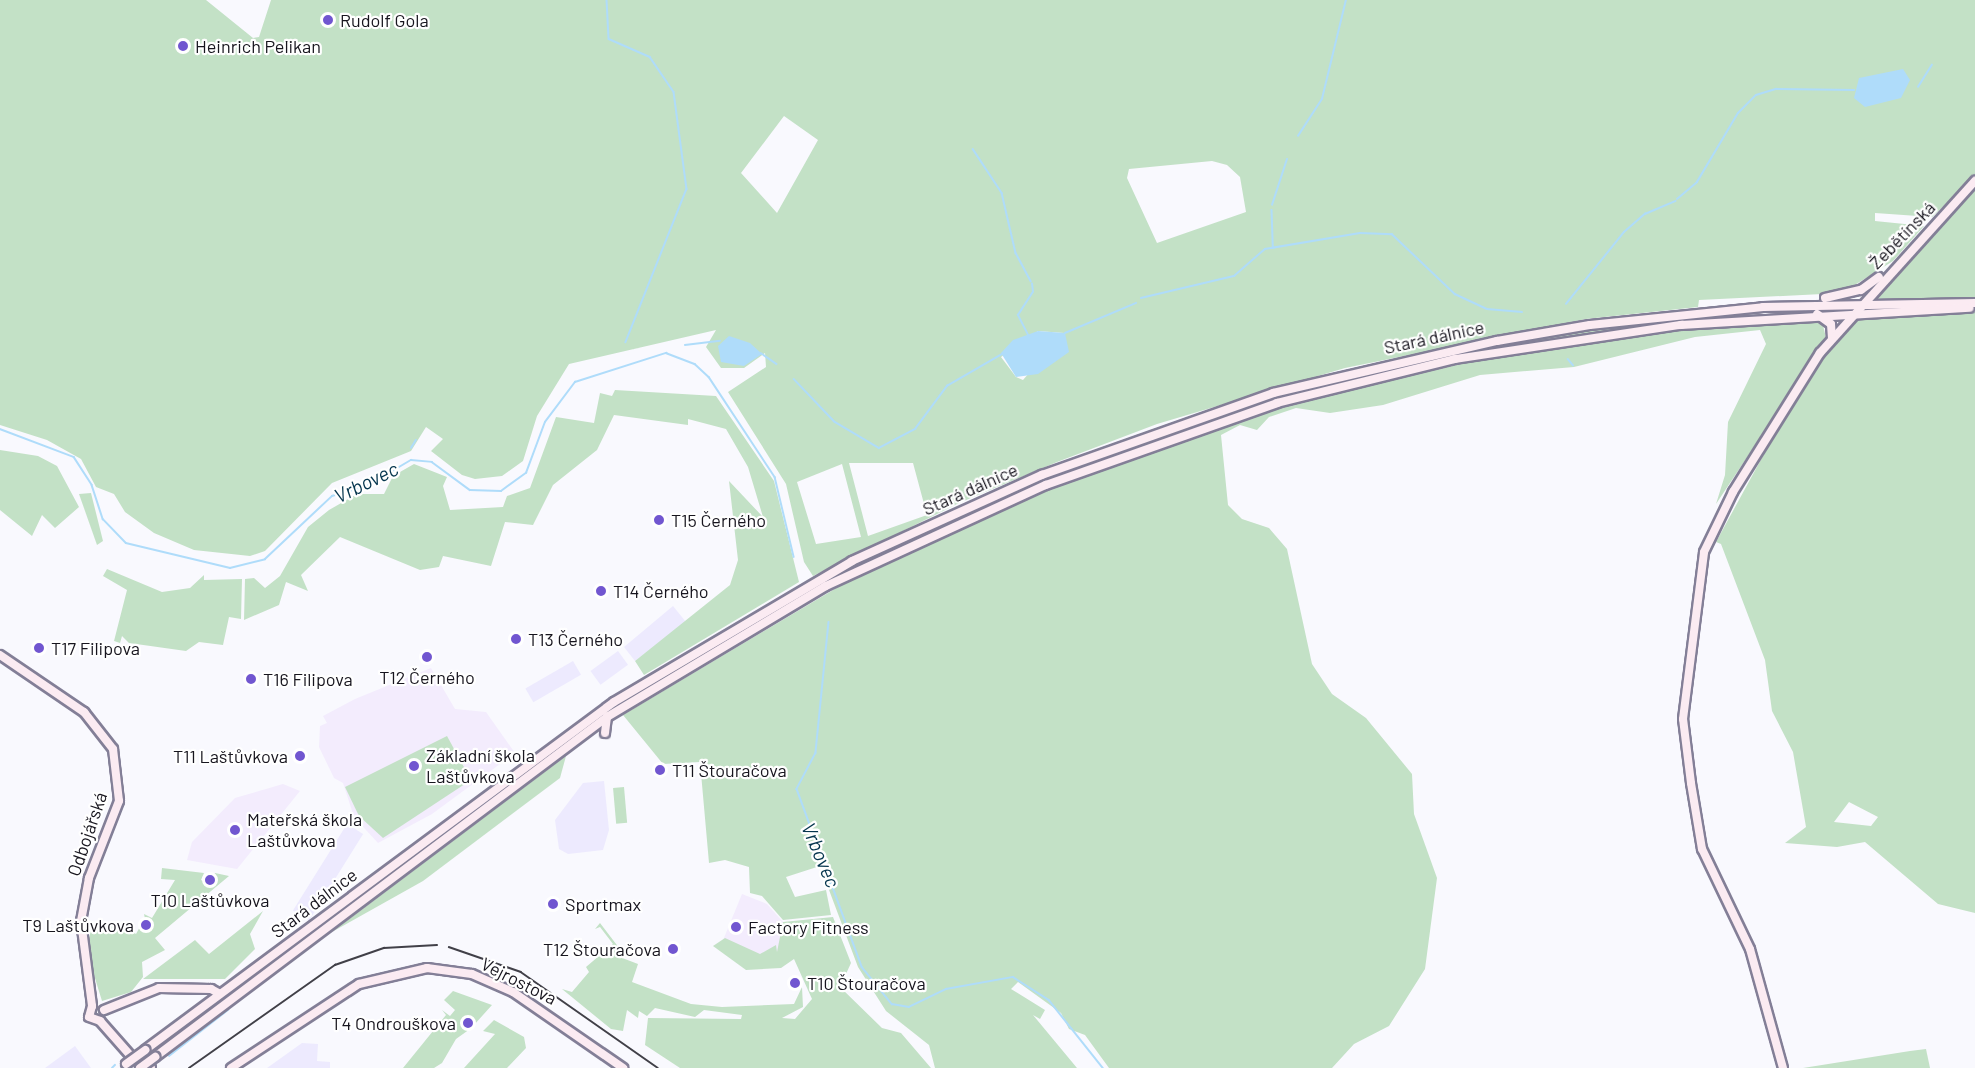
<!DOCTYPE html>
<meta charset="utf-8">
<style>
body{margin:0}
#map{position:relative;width:1975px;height:1068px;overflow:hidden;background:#f9f9fe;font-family:Barlow,sans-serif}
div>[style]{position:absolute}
.built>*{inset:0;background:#edeafe;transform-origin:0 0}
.education>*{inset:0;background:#f3ecfd}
.green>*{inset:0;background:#c3e1c6;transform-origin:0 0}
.water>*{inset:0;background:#afdcfa}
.stream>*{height:1.5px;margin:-0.75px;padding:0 0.75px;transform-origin:0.75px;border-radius:0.75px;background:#afdcfa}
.roads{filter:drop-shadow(2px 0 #837f97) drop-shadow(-2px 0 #837f97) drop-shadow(0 2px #837f97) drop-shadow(0 -2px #837f97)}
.secondary>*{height:8px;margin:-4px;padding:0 4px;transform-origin:4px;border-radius:4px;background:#fbebf2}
.tram>*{height:1.5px;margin:-0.75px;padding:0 0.75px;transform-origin:0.75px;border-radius:0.75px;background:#414048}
.bridges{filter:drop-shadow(2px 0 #837f97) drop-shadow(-2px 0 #837f97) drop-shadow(0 2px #837f97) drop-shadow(0 -2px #837f97)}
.secondary-bridge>*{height:8px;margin:-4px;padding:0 4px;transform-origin:4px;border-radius:4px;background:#fbebf2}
.dots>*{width:16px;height:16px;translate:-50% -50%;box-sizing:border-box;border:3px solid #fff;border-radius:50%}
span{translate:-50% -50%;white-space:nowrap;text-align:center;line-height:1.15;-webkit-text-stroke:4.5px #fff;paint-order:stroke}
.poi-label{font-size:18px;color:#17151e}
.left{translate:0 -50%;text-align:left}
.right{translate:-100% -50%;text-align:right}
.street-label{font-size:18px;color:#17151e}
.water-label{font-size:20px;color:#05354e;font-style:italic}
</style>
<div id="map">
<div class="built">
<div style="clip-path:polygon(673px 606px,686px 622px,635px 661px,624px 647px)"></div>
<div style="left:618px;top:651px;width:17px;height:34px;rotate:54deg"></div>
<div style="left:573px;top:661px;width:16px;height:55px;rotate:60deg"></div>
<div style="clip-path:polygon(604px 781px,609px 830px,603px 850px,568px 854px,559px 849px,555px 820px,583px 783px)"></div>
<div style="left:347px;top:824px;width:19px;height:102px;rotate:32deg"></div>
<div style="clip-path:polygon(302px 1043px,318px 1044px,317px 1061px,330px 1062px,330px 1068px,267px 1068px)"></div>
<div style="clip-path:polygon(75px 1046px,91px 1068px,45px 1068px)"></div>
</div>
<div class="education">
<div style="clip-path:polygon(431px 668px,455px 709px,486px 712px,515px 753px,432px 814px,378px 843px,354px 817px,343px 783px,334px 778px,319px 747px,320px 726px,327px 723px,323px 716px,355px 699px)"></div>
<div style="clip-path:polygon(283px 784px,300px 791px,237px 869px,187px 860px,192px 842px,235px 798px)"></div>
<div style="clip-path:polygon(742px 894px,767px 904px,783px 922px,791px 959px,719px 950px)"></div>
</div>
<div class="green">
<div style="clip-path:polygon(evenodd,0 0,206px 0,253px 38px,259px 37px,271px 0,1975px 0,1975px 176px,1932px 217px,1875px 213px,1875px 221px,1924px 226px,1893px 261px,1842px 293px,1699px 300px,1698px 307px,1586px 319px,1345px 368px,1157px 424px,1057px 462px,959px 503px,813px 576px,804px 562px,786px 484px,728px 392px,766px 367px,765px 353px,744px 368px,721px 368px,706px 347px,716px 330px,569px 364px,537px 416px,523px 461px,502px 476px,475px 479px,462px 475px,431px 451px,443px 439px,426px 427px,411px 451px,332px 483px,265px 551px,250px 556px,194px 550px,154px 533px,125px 512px,114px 494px,96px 487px,81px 459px,47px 440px,0 425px,0 0,784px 116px,818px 140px,777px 213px,741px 173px,784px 116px,0 0,1212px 161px,1227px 165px,1240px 177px,1246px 212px,1157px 243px,1127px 178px,1129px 169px,1212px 161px,0 0,1038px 331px,1064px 333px,1023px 380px,1016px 377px,1001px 357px,1038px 331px,0 0,849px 463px,913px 463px,927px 515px,868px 536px,849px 463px,0 0,842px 464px,861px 537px,816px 544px,797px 482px,842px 464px)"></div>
<div style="clip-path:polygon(1975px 187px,1975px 300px,1878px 299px,1875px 294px)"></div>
<div style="clip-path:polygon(1842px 309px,1671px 323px,1472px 350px,1609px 327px)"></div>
<div style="clip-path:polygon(evenodd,1975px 312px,1975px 913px,1938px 904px,1865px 842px,1837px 847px,1785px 843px,1806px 827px,1793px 752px,1772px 711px,1765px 660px,1721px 544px,1716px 542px,1799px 390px,1850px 324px,1858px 318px,1975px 312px,1849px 802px,1878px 817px,1871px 826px,1834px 822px,1849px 802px)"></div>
<div style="clip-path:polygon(1813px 321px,1823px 325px,1826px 338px,1716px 504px,1725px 475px,1728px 422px,1766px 344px,1760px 330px,1695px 337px,1574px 367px,1480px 375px,1383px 405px,1330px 413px,1296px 408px,1269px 417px,1257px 430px,1240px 425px,1221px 435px,1228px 505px,1242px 519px,1269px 528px,1287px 549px,1312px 664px,1332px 694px,1366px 718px,1412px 774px,1414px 814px,1437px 878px,1425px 969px,1389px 1026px,1354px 1044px,1332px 1068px,1109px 1068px,1085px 1035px,1069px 1029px,1061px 1013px,1018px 982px,1011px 989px,1045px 1010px,1040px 1019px,1033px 1015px,1077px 1068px,935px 1068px,929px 1045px,886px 1011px,858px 967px,820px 866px,786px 877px,795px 897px,826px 890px,831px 915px,783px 920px,762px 896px,750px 893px,749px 867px,725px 860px,709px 863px,700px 762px,663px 764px,623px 715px,860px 574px,1047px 489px,1279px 407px,1499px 355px,1682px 329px)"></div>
<div style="clip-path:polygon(615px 390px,716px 396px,774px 481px,799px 582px,644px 675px,635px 661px,730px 585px,738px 560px,729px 481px,763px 517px,748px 467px,726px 429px,688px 419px,688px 425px,614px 415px,597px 450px,553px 485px,533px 525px,505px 522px,491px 566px,443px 556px,439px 567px,420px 570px,340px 537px,301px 575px,308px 591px,286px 582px,279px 605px,244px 620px,245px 579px,254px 578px,265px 588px,280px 576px,308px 527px,329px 510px,357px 494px,384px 494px,393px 476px,414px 464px,447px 477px,443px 486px,450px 510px,503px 507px,507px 496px,530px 488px,556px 417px,594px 423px,600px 393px,612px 396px)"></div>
<div style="clip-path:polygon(0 450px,38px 456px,57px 466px,79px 507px,55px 528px,42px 515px,32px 536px,0 510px)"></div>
<div style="clip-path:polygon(91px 493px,103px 541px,97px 545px,79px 494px)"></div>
<div style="clip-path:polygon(107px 569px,162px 592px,190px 588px,204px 575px,204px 580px,242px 579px,241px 619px,229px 617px,223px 645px,199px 642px,186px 651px,129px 643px,122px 636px,120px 643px,114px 641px,127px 590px,103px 576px)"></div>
<div style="clip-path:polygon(447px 736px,471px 780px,383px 838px,359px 816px,345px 787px)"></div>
<div style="clip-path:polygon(566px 756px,560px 778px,423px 881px,332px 932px)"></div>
<div style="left:624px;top:787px;width:36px;height:11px;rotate:85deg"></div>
<div style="clip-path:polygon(162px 868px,204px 873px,201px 880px,209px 884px,215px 873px,229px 876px,155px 938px,165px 950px,142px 962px,143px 977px,131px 992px,102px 1001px,86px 949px,92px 927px,121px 923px,136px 934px,141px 925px,147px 928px,144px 914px,152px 918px,175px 880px,161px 879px)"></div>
<div style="clip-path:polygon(263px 911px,250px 934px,255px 949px,225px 979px,143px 979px,195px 940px,209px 954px)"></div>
<div style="clip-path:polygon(833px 917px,851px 963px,840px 987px,882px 1028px,901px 1033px,931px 1068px,680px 1068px,645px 1045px,648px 1018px,741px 1019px,742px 1015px,704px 1010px,695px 1017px,655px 1008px,647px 1016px,639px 1011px,638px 1018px,627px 1010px,623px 1031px,611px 1029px,562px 989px,572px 992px,589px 972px,586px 967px,613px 944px,600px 927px,595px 929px,600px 923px,626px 957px,617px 956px,638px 964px,632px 982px,691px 1004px,722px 1007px,794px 1004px,802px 987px,803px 1007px,782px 1018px,795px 1019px,812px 999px,794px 959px,781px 968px,746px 970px,713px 946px,725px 938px,760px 954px,776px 945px,777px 952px,783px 922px)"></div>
<div style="clip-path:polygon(453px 991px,492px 1005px,474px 1025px,468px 1019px,464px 1023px,470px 1029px,456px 1039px,442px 1063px,434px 1068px,403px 1068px,446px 1015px,442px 1010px,450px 1016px,455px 1010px,444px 1000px)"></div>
<div style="clip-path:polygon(494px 1020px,524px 1037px,526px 1048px,507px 1068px,464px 1068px,495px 1034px,483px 1031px)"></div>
<div style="clip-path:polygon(1926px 1049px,1930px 1068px,1803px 1068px,1910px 1051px)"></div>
</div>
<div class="water">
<div style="clip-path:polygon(1903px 69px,1910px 80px,1901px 98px,1865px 107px,1854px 98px,1859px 78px)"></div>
<div style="clip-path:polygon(1038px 331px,1065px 333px,1069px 352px,1038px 374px,1016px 377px,1001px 353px,1013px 340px)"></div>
<div style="clip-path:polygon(729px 336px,750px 343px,762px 354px,744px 366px,721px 362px,718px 346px)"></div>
</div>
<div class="stream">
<div style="left:607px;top:0;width:39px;rotate:87deg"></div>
<div style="left:609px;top:39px;width:45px;rotate:23.7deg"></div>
<div style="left:650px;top:57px;width:42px;rotate:55.6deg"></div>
<div style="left:674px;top:92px;width:98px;rotate:82.4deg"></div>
<div style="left:687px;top:189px;width:165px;rotate:111.7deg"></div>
<div style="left:1918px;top:87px;width:26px;rotate:-58deg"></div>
<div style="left:1298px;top:136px;width:44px;rotate:-57deg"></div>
<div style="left:1322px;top:99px;width:102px;rotate:-76.4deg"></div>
<div style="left:973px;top:149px;width:53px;rotate:56.6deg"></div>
<div style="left:1002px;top:193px;width:62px;rotate:76.9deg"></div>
<div style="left:1016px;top:253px;width:32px;rotate:62deg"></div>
<div style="left:1677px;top:199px;width:26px;rotate:-40deg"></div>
<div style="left:1697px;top:182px;width:80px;rotate:-59.3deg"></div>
<div style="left:1738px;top:113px;width:25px;rotate:-45deg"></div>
<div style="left:1756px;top:95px;width:21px;rotate:-17deg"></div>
<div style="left:1776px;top:89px;width:78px;rotate:0.7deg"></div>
<div style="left:1272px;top:205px;width:48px;rotate:-71.9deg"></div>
<div style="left:1272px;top:210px;width:38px;rotate:88deg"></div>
<div style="left:1141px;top:298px;width:96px;rotate:-13.3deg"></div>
<div style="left:1234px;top:276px;width:41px;rotate:-41.1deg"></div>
<div style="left:1265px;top:249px;width:96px;rotate:-9.6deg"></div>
<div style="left:1360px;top:233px;width:32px;rotate:2deg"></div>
<div style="left:1392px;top:234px;width:87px;rotate:43.6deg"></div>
<div style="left:1455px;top:294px;width:35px;rotate:25deg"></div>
<div style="left:1487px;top:309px;width:35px;rotate:5deg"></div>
<div style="left:1566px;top:304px;width:92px;rotate:-51.1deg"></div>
<div style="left:1624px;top:232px;width:28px;rotate:-41deg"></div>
<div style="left:1645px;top:214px;width:33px;rotate:-23deg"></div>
<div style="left:1065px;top:333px;width:77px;rotate:-22.9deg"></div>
<div style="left:1028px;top:335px;width:22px;rotate:-117deg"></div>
<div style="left:1018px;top:315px;width:27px;rotate:-57deg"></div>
<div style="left:1033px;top:292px;width:8px;rotate:-97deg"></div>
<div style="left:685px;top:345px;width:35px;rotate:-7deg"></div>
<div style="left:761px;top:353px;width:19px;rotate:35deg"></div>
<div style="left:1568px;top:359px;width:8px;rotate:50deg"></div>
<div style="left:794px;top:379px;width:59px;rotate:46.4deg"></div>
<div style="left:835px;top:422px;width:51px;rotate:30.6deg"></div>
<div style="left:879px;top:448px;width:41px;rotate:-27.8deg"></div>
<div style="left:915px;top:429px;width:54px;rotate:-53.3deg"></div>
<div style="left:947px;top:386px;width:64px;rotate:-30.2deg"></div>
<div style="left:0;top:429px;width:79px;rotate:20.7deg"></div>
<div style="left:74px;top:457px;width:33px;rotate:57deg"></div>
<div style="left:92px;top:485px;width:36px;rotate:72deg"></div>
<div style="left:103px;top:519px;width:33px;rotate:46deg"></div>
<div style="left:126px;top:543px;width:107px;rotate:13.5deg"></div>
<div style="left:230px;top:568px;width:36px;rotate:-14deg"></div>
<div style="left:265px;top:559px;width:92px;rotate:-43.2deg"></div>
<div style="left:332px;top:496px;width:36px;rotate:-16deg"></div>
<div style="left:367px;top:486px;width:51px;rotate:-30.6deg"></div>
<div style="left:411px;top:460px;width:21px;rotate:5deg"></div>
<div style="left:432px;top:462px;width:47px;rotate:36.4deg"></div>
<div style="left:470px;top:490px;width:31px;rotate:2deg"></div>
<div style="left:501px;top:491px;width:31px;rotate:-36deg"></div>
<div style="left:526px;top:473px;width:54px;rotate:-69.6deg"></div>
<div style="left:545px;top:422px;width:50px;rotate:-53.1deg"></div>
<div style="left:575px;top:382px;width:96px;rotate:-17.7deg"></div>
<div style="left:666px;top:353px;width:31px;rotate:21deg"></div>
<div style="left:695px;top:364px;width:19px;rotate:43deg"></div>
<div style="left:709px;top:377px;width:120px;rotate:56.6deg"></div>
<div style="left:775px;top:477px;width:82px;rotate:76.6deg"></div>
<div style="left:411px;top:448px;width:9px;rotate:-58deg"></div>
<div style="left:829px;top:622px;width:132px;rotate:95.7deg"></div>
<div style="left:816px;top:753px;width:41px;rotate:117.8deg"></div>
<div style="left:797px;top:789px;width:189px;rotate:69.9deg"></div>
<div style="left:862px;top:967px;width:48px;rotate:51deg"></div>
<div style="left:892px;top:1004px;width:17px;rotate:10deg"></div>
<div style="left:909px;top:1007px;width:41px;rotate:-25.9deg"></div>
<div style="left:946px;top:989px;width:68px;rotate:-10.2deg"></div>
<div style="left:1013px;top:977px;width:43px;rotate:32.6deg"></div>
<div style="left:1049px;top:1000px;width:87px;rotate:51.5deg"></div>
<div style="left:169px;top:1056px;width:75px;rotate:-37.9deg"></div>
<div style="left:112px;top:1068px;width:4px;rotate:-45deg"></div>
</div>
<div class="roads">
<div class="secondary">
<div style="left:1825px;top:298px;width:37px;rotate:-13deg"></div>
<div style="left:1861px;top:290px;width:22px;rotate:-36deg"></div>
<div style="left:1817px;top:314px;width:17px;rotate:36deg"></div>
<div style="left:1831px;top:324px;width:14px;rotate:86deg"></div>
<div style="left:0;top:655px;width:102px;rotate:34.2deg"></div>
<div style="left:84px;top:712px;width:47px;rotate:51.9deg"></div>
<div style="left:113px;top:749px;width:52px;rotate:83.4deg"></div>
<div style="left:119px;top:801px;width:83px;rotate:111.3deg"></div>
<div style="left:89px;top:878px;width:44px;rotate:100.5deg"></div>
<div style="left:81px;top:921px;width:86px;rotate:82.6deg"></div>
<div style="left:605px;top:733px;width:17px;rotate:-83deg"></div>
<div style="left:92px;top:1006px;width:11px;rotate:105deg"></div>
<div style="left:89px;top:1017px;width:12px;rotate:20deg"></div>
<div style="left:104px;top:1010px;width:59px;rotate:-21.8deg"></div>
<div style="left:159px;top:988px;width:52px;rotate:1.1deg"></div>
<div style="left:211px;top:989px;width:10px;rotate:29deg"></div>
<div style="left:100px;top:1021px;width:45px;rotate:48.6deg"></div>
<div style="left:145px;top:1050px;width:584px;rotate:-36.58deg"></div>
<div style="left:614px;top:702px;width:277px;rotate:-30.6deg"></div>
<div style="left:852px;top:561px;width:209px;rotate:-24.4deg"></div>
<div style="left:1042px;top:475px;width:245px;rotate:-19.5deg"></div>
<div style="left:1273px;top:393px;width:230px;rotate:-13.1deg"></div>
<div style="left:1497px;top:341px;width:94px;rotate:-9.8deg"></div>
<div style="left:1590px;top:325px;width:174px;rotate:-5.9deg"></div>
<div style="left:1763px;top:307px;width:212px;rotate:-1.1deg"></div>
<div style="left:155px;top:1057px;width:566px;rotate:-36.95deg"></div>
<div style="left:607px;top:717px;width:255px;rotate:-30.9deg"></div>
<div style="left:826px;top:586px;width:242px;rotate:-24.7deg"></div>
<div style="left:1046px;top:485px;width:245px;rotate:-19.5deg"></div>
<div style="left:1277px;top:403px;width:183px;rotate:-13.9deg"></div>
<div style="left:1455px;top:359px;width:229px;rotate:-8.6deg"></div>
<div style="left:1681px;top:325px;width:289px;rotate:-3.4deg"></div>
<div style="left:150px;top:1068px;width:1px"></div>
<div style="left:231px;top:1068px;width:153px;rotate:-33.3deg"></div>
<div style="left:359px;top:984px;width:70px;rotate:-13.2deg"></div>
<div style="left:427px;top:968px;width:45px;rotate:7.6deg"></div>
<div style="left:472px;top:974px;width:45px;rotate:23.7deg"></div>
<div style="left:513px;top:992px;width:134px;rotate:34.6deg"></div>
<div style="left:1783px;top:1068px;width:123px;rotate:-105.5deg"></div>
<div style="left:1750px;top:949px;width:111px;rotate:-115.6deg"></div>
<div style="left:1702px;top:849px;width:67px;rotate:-99.5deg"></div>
<div style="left:1691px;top:783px;width:64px;rotate:-97.1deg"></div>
<div style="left:1683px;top:719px;width:168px;rotate:-82.8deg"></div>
<div style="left:1704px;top:552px;width:67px;rotate:-64.2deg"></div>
<div style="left:1733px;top:492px;width:164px;rotate:-58deg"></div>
<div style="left:1820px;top:353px;width:232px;rotate:-48deg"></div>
</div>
</div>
<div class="tram">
<div style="left:449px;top:947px;width:76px;rotate:19.1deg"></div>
<div style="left:521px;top:972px;width:167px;rotate:35deg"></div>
<div style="left:189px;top:1068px;width:179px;rotate:-35.2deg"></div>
<div style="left:335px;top:965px;width:52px;rotate:-19.1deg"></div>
<div style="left:384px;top:948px;width:53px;rotate:-3.2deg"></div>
</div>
<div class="bridges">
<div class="secondary-bridge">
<div style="left:126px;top:1064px;width:24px;rotate:-36deg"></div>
<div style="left:140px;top:1068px;width:19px;rotate:-36deg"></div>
</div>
</div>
<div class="dots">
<div style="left:328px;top:20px;background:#7156d0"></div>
<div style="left:183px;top:46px;background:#7156d0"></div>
<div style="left:659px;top:520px;background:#7156d0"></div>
<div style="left:601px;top:591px;background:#7156d0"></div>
<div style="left:516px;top:639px;background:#7156d0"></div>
<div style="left:39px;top:648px;background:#7156d0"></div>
<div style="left:427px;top:657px;background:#7156d0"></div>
<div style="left:251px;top:679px;background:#7156d0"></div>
<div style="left:300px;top:756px;background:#7156d0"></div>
<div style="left:414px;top:766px;background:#7156d0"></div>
<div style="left:660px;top:770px;background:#7156d0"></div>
<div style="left:235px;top:830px;background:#7156d0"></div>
<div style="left:210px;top:880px;background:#7156d0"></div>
<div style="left:553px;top:904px;background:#7156d0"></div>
<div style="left:146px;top:925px;background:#7156d0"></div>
<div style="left:736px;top:927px;background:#7156d0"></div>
<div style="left:673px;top:949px;background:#7156d0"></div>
<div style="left:795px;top:983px;background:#7156d0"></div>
<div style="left:468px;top:1023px;background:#7156d0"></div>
</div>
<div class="poi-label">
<span class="left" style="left:340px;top:20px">Rudolf Gola</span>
<span class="left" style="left:195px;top:46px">Heinrich Pelikan</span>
<span class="left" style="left:671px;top:520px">T15 Černého</span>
<span class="left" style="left:613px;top:591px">T14 Černého</span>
<span class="left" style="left:528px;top:639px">T13 Černého</span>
<span class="left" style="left:51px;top:648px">T17 Filipova</span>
<span style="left:427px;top:677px">T12 Černého</span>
<span class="left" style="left:263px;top:679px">T16 Filipova</span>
<span class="right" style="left:288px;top:756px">T11 Laštůvkova</span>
<span class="left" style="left:426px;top:766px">Základní škola<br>Laštůvkova</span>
<span class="left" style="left:672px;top:770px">T11 Štouračova</span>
<span class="left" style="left:247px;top:830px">Mateřská škola<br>Laštůvkova</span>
<span style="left:210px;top:900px">T10 Laštůvkova</span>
<span class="left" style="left:565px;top:904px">Sportmax</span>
<span class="right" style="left:134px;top:925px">T9 Laštůvkova</span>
<span class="left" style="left:748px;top:927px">Factory Fitness</span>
<span class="right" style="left:661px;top:949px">T12 Štouračova</span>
<span class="left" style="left:807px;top:983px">T10 Štouračova</span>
<span class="right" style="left:456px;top:1023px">T4 Ondrouškova</span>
</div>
<div class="street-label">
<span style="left:1902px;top:235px;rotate:-46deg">Žebětínská</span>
<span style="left:1434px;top:337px;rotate:-12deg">Stará dálnice</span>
<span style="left:970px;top:489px;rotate:-24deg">Stará dálnice</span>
<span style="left:87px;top:834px;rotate:-71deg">Odbojářská</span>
<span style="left:314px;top:903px;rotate:-37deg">Stará dálnice</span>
<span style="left:519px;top:981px;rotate:27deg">Vejrostova</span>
</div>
<div class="water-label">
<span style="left:366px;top:482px;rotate:-26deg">Vrbovec</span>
<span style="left:821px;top:855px;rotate:67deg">Vrbovec</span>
</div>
</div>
